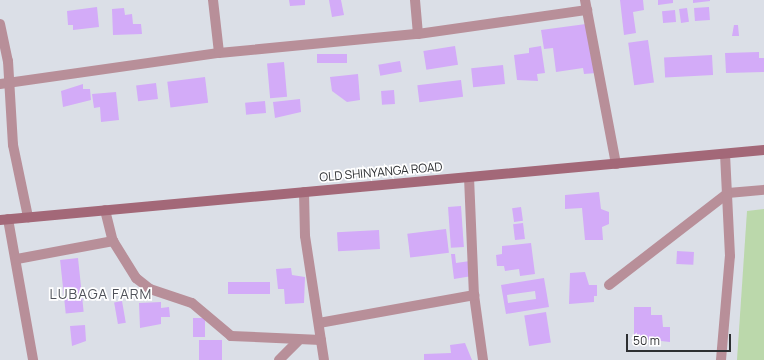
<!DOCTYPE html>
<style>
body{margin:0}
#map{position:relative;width:764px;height:360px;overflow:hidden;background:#dbdfe7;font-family:Manrope,sans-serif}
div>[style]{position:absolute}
.green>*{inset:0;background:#bbd8ab}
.building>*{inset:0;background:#d3abf8;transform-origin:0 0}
.street>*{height:10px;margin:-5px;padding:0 5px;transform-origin:5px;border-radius:5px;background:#b88f99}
.secondary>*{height:10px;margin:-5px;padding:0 5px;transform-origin:5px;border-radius:5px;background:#a36878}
span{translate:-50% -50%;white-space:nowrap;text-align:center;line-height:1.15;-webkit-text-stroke:3.5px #fff;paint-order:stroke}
.street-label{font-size:12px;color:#2d2f32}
.quarter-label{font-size:14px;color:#4f525a;letter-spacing:1px}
.scale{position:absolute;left:626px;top:334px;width:105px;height:18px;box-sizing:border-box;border:2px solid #2d2f32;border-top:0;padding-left:5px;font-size:12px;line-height:14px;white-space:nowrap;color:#2d2f32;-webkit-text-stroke:3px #fff;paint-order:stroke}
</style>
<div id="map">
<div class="green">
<div style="clip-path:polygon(764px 209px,764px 360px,737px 360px,747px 211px)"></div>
</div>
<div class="building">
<div style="clip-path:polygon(289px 0,305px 0,305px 5px,290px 6px)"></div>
<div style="clip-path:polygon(329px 0,341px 0,344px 15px,332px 17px)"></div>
<div style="clip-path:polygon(620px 0,643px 0,644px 10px,633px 12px,636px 33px,624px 35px)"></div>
<div style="clip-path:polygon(658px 0,673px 0,673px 3px,658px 5px)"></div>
<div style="clip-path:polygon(693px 0,710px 0,710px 1px,693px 3px)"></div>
<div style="clip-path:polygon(97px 7px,99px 27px,73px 30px,73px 25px,68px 25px,67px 11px)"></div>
<div style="left:709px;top:7px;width:13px;height:15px;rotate:86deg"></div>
<div style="clip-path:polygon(124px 8px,125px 15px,132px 14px,133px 24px,141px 24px,142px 34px,113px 35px,112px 9px)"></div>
<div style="left:687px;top:8px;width:14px;height:8px;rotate:82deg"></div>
<div style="left:675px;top:10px;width:12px;height:13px;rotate:85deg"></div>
<div style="clip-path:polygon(586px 24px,596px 73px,584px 74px,583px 68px,556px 72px,553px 48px,544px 49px,541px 30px)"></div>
<div style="clip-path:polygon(734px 25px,738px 25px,739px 36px,732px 36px)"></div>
<div style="left:648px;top:40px;width:43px;height:20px;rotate:82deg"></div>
<div style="left:455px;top:46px;width:19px;height:32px;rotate:81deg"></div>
<div style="clip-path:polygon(541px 46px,545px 73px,537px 74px,538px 81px,517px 80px,514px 55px,529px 53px,529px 48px)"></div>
<div style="clip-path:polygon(759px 52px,759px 58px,764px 58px,764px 72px,726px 73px,725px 53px)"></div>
<div style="left:347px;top:54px;width:9px;height:30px;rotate:90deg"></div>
<div style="left:712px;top:55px;width:20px;height:48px;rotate:87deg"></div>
<div style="left:400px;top:61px;width:11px;height:22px;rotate:80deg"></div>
<div style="left:284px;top:62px;width:35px;height:17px;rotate:85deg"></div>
<div style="left:503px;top:65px;width:19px;height:32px;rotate:84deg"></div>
<div style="clip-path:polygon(358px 74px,360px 100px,347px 102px,332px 91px,330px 77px)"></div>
<div style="left:205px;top:77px;width:26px;height:38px;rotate:83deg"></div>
<div style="left:461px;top:80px;width:17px;height:44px;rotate:83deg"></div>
<div style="left:156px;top:83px;width:16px;height:20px;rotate:83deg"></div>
<div style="clip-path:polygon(83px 84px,83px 89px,90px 89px,91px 100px,63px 107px,61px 91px)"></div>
<div style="left:394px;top:90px;width:14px;height:13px;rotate:86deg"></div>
<div style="clip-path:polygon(116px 92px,119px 120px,101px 122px,100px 107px,94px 108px,92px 94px)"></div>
<div style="clip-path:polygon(300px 99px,301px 112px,275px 118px,273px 102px)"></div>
<div style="left:265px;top:101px;width:12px;height:20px;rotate:85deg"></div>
<div style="clip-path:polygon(599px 192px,601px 209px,609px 212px,609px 224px,602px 227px,603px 240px,585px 240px,582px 208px,565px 209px,565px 195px)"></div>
<div style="left:461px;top:206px;width:41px;height:13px;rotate:86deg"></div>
<div style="left:521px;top:207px;width:14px;height:9px;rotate:82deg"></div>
<div style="left:523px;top:223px;width:16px;height:10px;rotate:83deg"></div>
<div style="left:446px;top:229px;width:24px;height:39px;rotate:83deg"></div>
<div style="left:379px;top:230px;width:19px;height:42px;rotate:87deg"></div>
<div style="clip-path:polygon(531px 243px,535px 274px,520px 276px,519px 269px,505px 271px,504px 266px,497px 266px,496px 255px,502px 254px,502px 246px)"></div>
<div style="left:677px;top:251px;width:17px;height:13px;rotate:3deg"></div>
<div style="clip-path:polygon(451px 254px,455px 254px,456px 263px,470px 261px,472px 276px,454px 279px)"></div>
<div style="left:78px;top:258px;width:54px;height:18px;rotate:84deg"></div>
<div style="clip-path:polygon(291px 268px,292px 275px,305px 277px,304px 303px,285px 304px,284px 289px,278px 289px,276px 269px)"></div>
<div style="clip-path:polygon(585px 272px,589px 285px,597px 285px,597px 296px,594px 296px,594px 302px,569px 304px,570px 273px)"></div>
<div style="clip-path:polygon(evenodd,544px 278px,549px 307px,506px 314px,501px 285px,544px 278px,535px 291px,536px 299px,508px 303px,507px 295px,535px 291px)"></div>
<div style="left:228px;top:282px;width:42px;height:12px"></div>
<div style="left:122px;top:301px;width:22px;height:8px;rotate:80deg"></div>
<div style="clip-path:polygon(161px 302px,161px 308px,169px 307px,170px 317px,161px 317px,161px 324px,140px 328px,139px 303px)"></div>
<div style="clip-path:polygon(634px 307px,651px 307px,651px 315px,662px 315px,663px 327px,670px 327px,670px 342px,634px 338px)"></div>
<div style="left:546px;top:312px;width:31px;height:22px;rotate:81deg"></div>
<div style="left:193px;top:318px;width:12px;height:19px"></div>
<div style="clip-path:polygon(85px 325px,86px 341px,72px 346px,70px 326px)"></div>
<div style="left:199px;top:340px;width:23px;height:20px"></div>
<div style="clip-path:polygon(465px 343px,472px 360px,424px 360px,424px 354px,451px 353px,450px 345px)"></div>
</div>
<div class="street">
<div style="left:213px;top:0;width:53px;rotate:83.5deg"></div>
<div style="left:415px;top:0;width:34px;rotate:85deg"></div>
<div style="left:585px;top:0;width:167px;rotate:79.3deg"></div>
<div style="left:0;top:24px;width:38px;rotate:78deg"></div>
<div style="left:8px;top:61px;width:84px;rotate:86.6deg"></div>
<div style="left:13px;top:145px;width:74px;rotate:78.2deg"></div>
<div style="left:0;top:84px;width:221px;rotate:-8.1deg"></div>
<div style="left:219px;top:53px;width:200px;rotate:-5.5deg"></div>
<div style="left:418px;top:34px;width:171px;rotate:-8.1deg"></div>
<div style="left:469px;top:177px;width:118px;rotate:87.6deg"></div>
<div style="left:474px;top:295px;width:66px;rotate:82.1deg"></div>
<div style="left:304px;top:192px;width:44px;rotate:88.7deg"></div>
<div style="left:305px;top:236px;width:125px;rotate:81.3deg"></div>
<div style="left:105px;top:210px;width:32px;rotate:76deg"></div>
<div style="left:113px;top:241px;width:44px;rotate:58.1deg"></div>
<div style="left:136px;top:278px;width:18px;rotate:38deg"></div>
<div style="left:150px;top:289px;width:44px;rotate:18.4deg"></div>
<div style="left:192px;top:303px;width:51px;rotate:40.2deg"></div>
<div style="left:231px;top:336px;width:90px;rotate:2.5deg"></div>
<div style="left:8px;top:219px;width:143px;rotate:79.9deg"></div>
<div style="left:17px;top:259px;width:98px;rotate:-10.6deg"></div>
<div style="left:609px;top:285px;width:150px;rotate:-37.7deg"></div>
<div style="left:728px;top:193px;width:36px;rotate:-5deg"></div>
<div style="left:319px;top:323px;width:158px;rotate:-10.2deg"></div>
<div style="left:279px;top:360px;width:27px;rotate:-45deg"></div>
<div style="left:721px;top:360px;width:104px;rotate:-85.1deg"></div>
<div style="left:730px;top:256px;width:102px;rotate:-92.8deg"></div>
</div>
<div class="secondary">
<div style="left:0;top:220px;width:767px;rotate:-5.23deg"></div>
</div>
<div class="street-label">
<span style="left:381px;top:172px;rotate:-5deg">OLD SHINYANGA ROAD</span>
</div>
<div class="quarter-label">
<span style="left:101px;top:294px">LUBAGA FARM</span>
</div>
<div class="scale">50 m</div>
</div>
